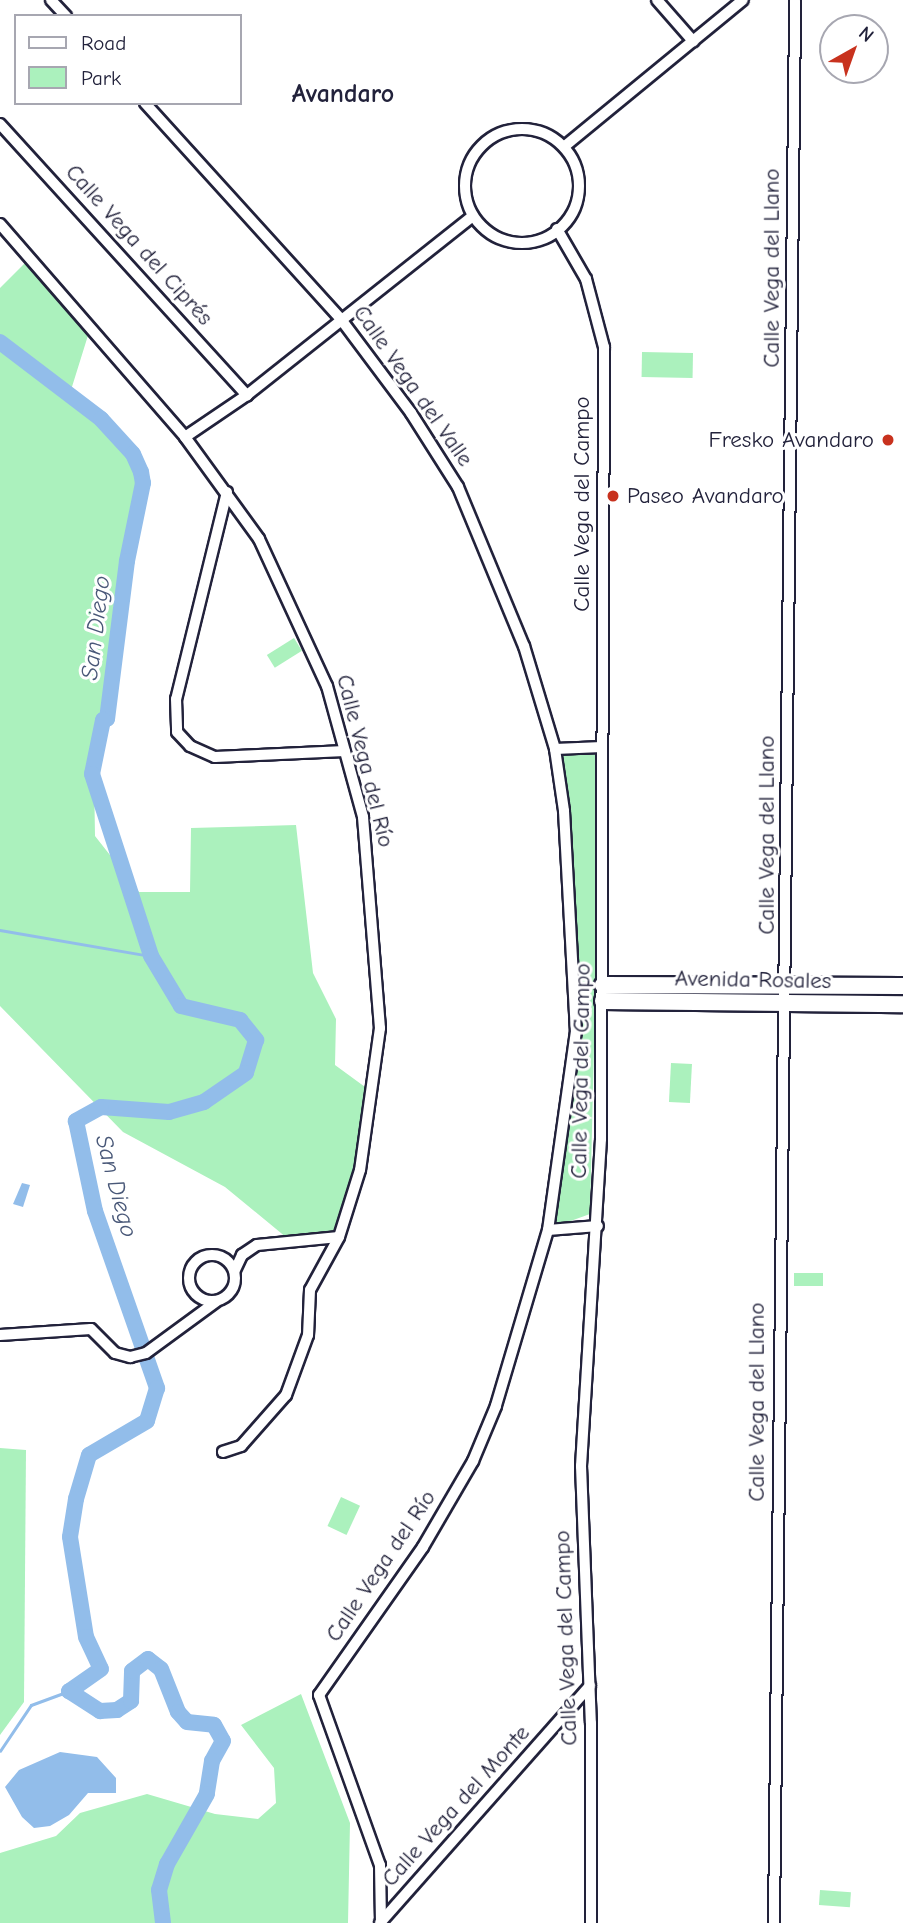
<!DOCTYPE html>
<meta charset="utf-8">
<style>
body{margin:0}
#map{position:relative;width:903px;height:1923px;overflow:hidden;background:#fff;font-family:"Comic Neue",sans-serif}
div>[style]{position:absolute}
.green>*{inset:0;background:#abf1bd;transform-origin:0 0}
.water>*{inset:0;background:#92bdea}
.stream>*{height:2.5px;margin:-1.25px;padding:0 1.25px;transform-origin:1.25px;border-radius:1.25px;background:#92bdea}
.river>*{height:16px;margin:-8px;padding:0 8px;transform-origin:8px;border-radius:8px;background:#92bdea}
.roads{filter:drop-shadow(2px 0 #22223b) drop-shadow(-2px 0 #22223b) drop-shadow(0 2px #22223b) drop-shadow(0 -2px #22223b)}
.street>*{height:10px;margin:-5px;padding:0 5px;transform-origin:5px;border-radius:5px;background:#fff}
.street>.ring{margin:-5px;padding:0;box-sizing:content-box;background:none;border:10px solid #fff;border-radius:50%}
.secondary>*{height:16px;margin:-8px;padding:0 8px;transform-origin:8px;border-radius:8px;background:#fff}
.dots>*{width:19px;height:19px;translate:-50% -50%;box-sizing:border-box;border:4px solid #fff;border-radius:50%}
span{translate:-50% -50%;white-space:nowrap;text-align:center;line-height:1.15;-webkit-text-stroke:6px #fff;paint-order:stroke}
.street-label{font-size:23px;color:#22223b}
.poi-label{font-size:23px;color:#22223b}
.right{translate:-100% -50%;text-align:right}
.left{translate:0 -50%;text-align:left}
.water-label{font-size:24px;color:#495878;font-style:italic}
.quarter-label{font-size:26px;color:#22223b;font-weight:700}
.legend{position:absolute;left:14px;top:14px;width:228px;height:91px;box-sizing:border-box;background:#fff;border:2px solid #a7a7b1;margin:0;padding:9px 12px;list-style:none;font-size:21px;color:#22223b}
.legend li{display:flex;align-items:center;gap:14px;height:35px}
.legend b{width:35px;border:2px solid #a7a7b1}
.north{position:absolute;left:819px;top:14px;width:70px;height:70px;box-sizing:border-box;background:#fff;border:2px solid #a7a7b1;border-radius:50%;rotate:40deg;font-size:19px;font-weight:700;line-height:28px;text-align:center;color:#22223b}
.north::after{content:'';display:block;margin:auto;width:24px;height:32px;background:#c8321e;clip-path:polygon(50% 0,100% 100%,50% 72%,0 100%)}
</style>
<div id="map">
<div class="green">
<div style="clip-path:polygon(26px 262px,90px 329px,71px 390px,136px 452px,146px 483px,129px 562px,109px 721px,104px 722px,94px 774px,95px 836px,139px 892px,190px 892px,191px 828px,296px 825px,313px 973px,336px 1019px,335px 1065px,376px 1095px,334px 1234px,287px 1238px,225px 1187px,123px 1132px,0 1006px,0 288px)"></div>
<div style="left:642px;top:352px;width:51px;height:25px;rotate:1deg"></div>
<div style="left:294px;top:638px;width:15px;height:32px;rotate:58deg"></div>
<div style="clip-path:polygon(601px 749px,590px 1214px,551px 1228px,578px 1012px,573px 870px,557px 751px)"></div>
<div style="left:671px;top:1063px;width:21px;height:39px;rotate:3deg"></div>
<div style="left:794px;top:1273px;width:29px;height:13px"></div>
<div style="clip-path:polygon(0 1448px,26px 1450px,24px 1702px,0 1735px)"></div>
<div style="left:341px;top:1497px;width:21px;height:32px;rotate:25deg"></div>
<div style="clip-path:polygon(301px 1694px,350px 1823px,348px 1923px,0 1923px,0 1853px,56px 1836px,80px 1813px,147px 1794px,215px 1814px,258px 1819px,276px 1803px,274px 1768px,241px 1725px)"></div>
<div style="left:820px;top:1890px;width:31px;height:15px;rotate:4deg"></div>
</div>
<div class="water">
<div style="clip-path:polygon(22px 1183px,30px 1185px,23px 1207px,13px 1204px)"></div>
<div style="clip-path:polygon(60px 1752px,97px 1757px,116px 1778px,116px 1793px,88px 1793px,69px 1815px,50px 1826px,34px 1828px,22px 1817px,5px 1787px,19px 1770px)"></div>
</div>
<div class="stream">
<div style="left:0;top:930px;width:153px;rotate:9.8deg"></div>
<div style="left:0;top:1751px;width:55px;rotate:-56deg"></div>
<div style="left:31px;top:1705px;width:40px;rotate:-20.2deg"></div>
</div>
<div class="river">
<div style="left:0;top:342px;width:127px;rotate:37.3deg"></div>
<div style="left:101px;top:419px;width:47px;rotate:47.6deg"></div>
<div style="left:133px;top:454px;width:20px;rotate:66deg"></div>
<div style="left:141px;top:472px;width:11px;rotate:80deg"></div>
<div style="left:143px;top:483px;width:80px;rotate:101.6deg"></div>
<div style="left:127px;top:561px;width:159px;rotate:97.2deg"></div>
<div style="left:107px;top:719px;width:4px;rotate:166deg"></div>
<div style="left:103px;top:720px;width:55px;rotate:101.5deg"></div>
<div style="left:92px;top:774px;width:191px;rotate:72deg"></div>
<div style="left:151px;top:956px;width:58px;rotate:59deg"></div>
<div style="left:181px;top:1006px;width:61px;rotate:13.3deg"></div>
<div style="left:240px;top:1020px;width:26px;rotate:51deg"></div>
<div style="left:256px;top:1040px;width:34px;rotate:107deg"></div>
<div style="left:246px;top:1073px;width:51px;rotate:145.4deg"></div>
<div style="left:204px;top:1102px;width:36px;rotate:164deg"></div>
<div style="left:169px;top:1112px;width:68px;rotate:-175.8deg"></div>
<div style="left:101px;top:1107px;width:29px;rotate:151deg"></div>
<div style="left:76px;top:1121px;width:92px;rotate:78.1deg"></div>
<div style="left:95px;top:1211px;width:188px;rotate:70.7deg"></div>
<div style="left:157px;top:1388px;width:34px;rotate:107deg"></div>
<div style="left:147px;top:1421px;width:67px;rotate:149.6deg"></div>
<div style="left:89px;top:1455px;width:46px;rotate:106.5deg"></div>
<div style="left:76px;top:1499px;width:38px;rotate:99deg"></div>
<div style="left:70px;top:1537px;width:101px;rotate:80.9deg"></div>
<div style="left:86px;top:1637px;width:35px;rotate:65deg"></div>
<div style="left:101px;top:1669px;width:39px;rotate:145deg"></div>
<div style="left:69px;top:1691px;width:37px;rotate:33deg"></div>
<div style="left:100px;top:1711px;width:17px;rotate:-3deg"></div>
<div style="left:117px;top:1710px;width:17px;rotate:-33deg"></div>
<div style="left:131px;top:1701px;width:30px;rotate:-88deg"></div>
<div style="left:132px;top:1671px;width:20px;rotate:-37deg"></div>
<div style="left:148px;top:1659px;width:16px;rotate:38deg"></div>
<div style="left:161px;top:1669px;width:46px;rotate:68.4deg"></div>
<div style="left:178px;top:1712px;width:13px;rotate:48deg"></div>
<div style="left:187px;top:1722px;width:27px;rotate:6deg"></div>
<div style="left:214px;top:1725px;width:18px;rotate:61deg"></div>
<div style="left:223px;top:1741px;width:23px;rotate:119deg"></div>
<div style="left:212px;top:1761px;width:33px;rotate:99deg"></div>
<div style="left:207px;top:1794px;width:81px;rotate:119.7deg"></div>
<div style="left:167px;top:1864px;width:27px;rotate:107deg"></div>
<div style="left:159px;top:1890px;width:33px;rotate:83deg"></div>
</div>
<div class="roads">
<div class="street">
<div style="left:51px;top:0;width:22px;rotate:47deg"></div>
<div style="left:657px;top:0;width:55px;rotate:48.7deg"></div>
<div style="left:145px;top:103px;width:290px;rotate:47.8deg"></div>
<div style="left:340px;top:318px;width:119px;rotate:53.2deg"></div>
<div style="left:411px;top:413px;width:88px;rotate:57.6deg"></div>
<div style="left:458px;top:487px;width:172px;rotate:67.5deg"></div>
<div style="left:524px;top:646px;width:108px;rotate:73.2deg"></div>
<div style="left:555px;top:749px;width:63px;rotate:81.7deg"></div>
<div style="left:564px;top:811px;width:220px;rotate:86.9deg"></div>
<div style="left:576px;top:1031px;width:201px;rotate:98deg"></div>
<div style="left:548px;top:1230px;width:184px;rotate:106.5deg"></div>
<div style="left:496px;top:1406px;width:60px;rotate:112.7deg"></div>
<div style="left:473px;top:1461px;width:99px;rotate:120.2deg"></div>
<div style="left:423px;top:1547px;width:181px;rotate:125.1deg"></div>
<div style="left:319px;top:1695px;width:181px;rotate:70.3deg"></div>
<div style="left:380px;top:1865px;width:58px;rotate:89deg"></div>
<div style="left:0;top:124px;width:367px;rotate:47.7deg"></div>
<div class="ring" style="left:465px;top:129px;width:104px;height:104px"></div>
<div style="left:565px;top:146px;width:230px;rotate:-39.4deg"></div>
<div style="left:0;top:224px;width:282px;rotate:49deg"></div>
<div style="left:185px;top:437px;width:126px;rotate:54deg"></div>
<div style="left:259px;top:539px;width:162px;rotate:65.2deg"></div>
<div style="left:327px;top:686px;width:136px;rotate:74.6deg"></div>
<div style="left:363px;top:817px;width:212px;rotate:85.4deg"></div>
<div style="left:380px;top:1028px;width:143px;rotate:98deg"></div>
<div style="left:360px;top:1170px;width:70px;rotate:107.4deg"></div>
<div style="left:339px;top:1237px;width:60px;rotate:118.7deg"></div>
<div style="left:310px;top:1290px;width:45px;rotate:92.5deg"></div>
<div style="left:308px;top:1335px;width:64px;rotate:110.1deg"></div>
<div style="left:286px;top:1395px;width:68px;rotate:131.4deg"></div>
<div style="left:241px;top:1446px;width:19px;rotate:162deg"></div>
<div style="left:557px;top:229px;width:58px;rotate:59.9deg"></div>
<div style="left:586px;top:279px;width:70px;rotate:75.2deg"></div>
<div style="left:604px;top:347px;width:792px;rotate:90.22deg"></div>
<div style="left:601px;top:1139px;width:328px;rotate:93.5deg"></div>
<div style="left:581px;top:1466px;width:257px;rotate:87.8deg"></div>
<div style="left:591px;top:1723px;width:200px;rotate:90deg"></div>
<div style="left:185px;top:437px;width:75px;rotate:-34.1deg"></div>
<div style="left:247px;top:395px;width:288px;rotate:-38.4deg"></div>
<div style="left:227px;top:492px;width:213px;rotate:103.8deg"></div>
<div style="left:176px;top:699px;width:33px;rotate:88deg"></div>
<div style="left:177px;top:732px;width:19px;rotate:47deg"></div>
<div style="left:190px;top:746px;width:27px;rotate:24deg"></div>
<div style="left:215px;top:757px;width:130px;rotate:-2.6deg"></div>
<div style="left:555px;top:749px;width:47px;rotate:-2.4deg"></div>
<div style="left:548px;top:1230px;width:50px;rotate:-4.6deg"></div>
<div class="ring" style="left:189px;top:1255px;width:36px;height:36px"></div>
<div style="left:235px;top:1270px;width:17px;rotate:-65deg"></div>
<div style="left:242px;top:1255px;width:18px;rotate:-34deg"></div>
<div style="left:257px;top:1245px;width:82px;rotate:-5.6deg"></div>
<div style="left:0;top:1335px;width:91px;rotate:-3.8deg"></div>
<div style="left:91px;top:1329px;width:34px;rotate:45deg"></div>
<div style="left:115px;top:1353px;width:16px;rotate:15deg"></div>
<div style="left:130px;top:1357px;width:16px;rotate:-14deg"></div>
<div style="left:146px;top:1353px;width:88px;rotate:-36.2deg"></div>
<div style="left:380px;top:1923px;width:317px;rotate:-48.5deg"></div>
<div style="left:774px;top:1923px;width:1923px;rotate:-89.37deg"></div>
</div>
<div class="secondary">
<div style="left:603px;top:985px;width:300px;rotate:0.2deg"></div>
<div style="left:603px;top:1001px;width:300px;rotate:0.6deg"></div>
</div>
</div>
<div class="dots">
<div style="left:888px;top:440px;background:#c8321e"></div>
<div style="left:613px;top:496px;background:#c8321e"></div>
</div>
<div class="street-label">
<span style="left:139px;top:245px;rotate:48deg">Calle Vega del Ciprés</span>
<span style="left:772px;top:268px;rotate:-90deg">Calle Vega del Llano</span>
<span style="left:413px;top:386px;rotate:55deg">Calle Vega del Valle</span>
<span style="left:582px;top:504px;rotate:-90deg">Calle Vega del Campo</span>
<span style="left:365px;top:761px;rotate:76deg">Calle Vega del Río</span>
<span style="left:767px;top:835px;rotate:-90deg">Calle Vega del Llano</span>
<span style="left:753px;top:980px;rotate:1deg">Avenida Rosales</span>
<span style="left:581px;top:1071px;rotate:-89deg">Calle Vega del Campo</span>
<span style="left:757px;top:1402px;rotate:-90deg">Calle Vega del Llano</span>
<span style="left:381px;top:1566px;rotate:-56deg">Calle Vega del Río</span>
<span style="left:566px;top:1638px;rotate:-92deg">Calle Vega del Campo</span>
<span style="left:456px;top:1806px;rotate:-48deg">Calle Vega del Monte</span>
</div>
<div class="poi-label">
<span class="right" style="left:874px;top:440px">Fresko Avandaro</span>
<span class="left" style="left:627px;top:496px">Paseo Avandaro</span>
</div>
<div class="water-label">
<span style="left:96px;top:628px;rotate:-83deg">San Diego</span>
<span style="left:116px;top:1186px;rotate:75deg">San Diego</span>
</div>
<div class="quarter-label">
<span style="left:343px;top:95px">Avandaro</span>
</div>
<ul class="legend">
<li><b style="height:9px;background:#fff"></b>Road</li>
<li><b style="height:19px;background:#abf1bd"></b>Park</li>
</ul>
<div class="north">N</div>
</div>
